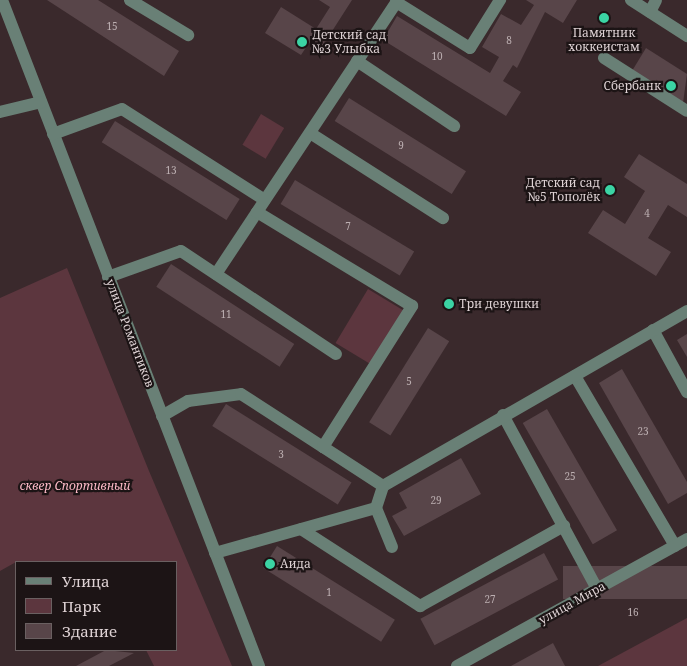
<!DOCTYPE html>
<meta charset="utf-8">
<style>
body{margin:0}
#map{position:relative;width:687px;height:666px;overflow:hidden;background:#3a292c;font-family:"Noto Serif",serif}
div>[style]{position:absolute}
.green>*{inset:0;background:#5c363e;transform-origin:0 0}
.building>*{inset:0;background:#584549;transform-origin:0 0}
.minor>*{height:12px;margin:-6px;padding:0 6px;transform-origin:6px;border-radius:6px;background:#698076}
.dots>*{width:14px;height:14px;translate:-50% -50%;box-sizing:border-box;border:2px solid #1c1415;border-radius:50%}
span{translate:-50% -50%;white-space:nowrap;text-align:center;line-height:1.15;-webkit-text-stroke:4.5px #1c1415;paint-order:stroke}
.number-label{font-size:10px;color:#bcafb1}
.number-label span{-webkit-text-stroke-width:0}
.poi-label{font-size:12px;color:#ded2d4}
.left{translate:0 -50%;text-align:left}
.right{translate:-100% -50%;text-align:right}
.street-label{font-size:12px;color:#ded2d4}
.park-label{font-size:12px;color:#fdbac7;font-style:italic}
.legend{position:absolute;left:15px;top:561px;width:162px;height:90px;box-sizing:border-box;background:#1c1415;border:1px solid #6a6061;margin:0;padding:6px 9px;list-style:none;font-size:15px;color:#ded2d4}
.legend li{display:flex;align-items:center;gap:10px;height:25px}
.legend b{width:25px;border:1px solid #6a6061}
</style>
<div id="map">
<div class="green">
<div style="left:261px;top:114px;width:27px;height:36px;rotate:31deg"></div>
<div style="clip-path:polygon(67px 268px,149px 471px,232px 666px,154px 666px,146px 650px,176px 650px,176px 562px,16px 562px,0 571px,0 298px)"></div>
<div style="left:368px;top:289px;width:42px;height:63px;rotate:31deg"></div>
<div style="clip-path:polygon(687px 618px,687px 666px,598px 666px)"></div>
</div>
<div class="building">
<div style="clip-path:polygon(47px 0,98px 0,179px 51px,164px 76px)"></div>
<div style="clip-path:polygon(319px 0,352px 0,320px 50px,309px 43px,301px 55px,265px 33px,281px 7px,316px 29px,330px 7px)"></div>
<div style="clip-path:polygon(526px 0,577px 0,563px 23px,545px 12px,517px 68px,513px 65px,503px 81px,521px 92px,506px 116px,383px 40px,397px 16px,490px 73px,499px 57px,482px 47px,501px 14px,521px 25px,534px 5px)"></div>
<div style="clip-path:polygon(646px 48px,687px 74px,683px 103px,632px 71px)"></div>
<div style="left:349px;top:98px;width:138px;height:27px;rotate:32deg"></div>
<div style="left:115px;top:121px;width:147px;height:25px;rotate:32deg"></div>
<div style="clip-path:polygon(639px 154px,687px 184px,687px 217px,668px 205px,648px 238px,671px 252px,656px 276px,588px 233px,603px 210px,625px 224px,645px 191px,624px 177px)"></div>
<div style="left:295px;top:180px;width:139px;height:28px;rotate:31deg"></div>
<div style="left:171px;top:264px;width:147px;height:27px;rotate:33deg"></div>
<div style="left:428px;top:328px;width:25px;height:111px;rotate:32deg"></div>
<div style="clip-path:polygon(687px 334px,687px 357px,677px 340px)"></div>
<div style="clip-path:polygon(622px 369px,687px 482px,687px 493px,668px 504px,599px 383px)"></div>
<div style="left:226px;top:404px;width:148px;height:26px;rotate:32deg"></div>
<div style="left:547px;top:409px;width:140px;height:28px;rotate:60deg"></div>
<div style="clip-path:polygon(461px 458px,481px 494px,404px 536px,392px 516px,407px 508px,399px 493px)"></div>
<div style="left:277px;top:546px;width:139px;height:26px;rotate:32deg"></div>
<div style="left:544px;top:553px;width:30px;height:140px;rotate:62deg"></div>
<div style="left:687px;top:566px;width:33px;height:124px;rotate:90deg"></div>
<div style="clip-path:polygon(553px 643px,565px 666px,511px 666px)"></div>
<div style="clip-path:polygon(106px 650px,134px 653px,109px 666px,76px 666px)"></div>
</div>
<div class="minor">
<div style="left:2px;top:0;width:714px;rotate:68.9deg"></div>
<div style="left:130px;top:0;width:68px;rotate:31.1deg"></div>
<div style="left:631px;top:0;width:67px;rotate:32.7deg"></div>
<div style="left:396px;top:2px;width:87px;rotate:31.9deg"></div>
<div style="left:470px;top:48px;width:57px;rotate:-58deg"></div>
<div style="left:650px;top:12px;width:13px;rotate:-63deg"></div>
<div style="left:604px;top:58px;width:98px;rotate:32.6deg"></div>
<div style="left:357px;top:61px;width:117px;rotate:33.8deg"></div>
<div style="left:0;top:112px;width:42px;rotate:-13.7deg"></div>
<div style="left:310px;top:133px;width:158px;rotate:32.6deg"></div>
<div style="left:53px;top:134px;width:73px;rotate:-19.9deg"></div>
<div style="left:122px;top:109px;width:169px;rotate:32.5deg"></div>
<div style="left:216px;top:274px;width:74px;rotate:-56.5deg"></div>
<div style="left:108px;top:277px;width:77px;rotate:-19.6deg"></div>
<div style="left:181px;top:251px;width:186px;rotate:33.6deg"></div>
<div style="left:653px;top:330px;width:71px;rotate:61.3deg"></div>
<div style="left:575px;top:376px;width:197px;rotate:59.5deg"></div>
<div style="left:503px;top:415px;width:198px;rotate:61.6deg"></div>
<div style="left:162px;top:416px;width:30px;rotate:-30deg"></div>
<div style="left:188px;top:401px;width:53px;rotate:-7.5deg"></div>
<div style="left:241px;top:394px;width:98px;rotate:32.9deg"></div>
<div style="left:383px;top:486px;width:351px;rotate:-29.9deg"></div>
<div style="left:376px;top:508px;width:42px;rotate:67.7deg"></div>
<div style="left:301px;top:529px;width:142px;rotate:32.9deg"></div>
<div style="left:420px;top:606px;width:165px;rotate:-29.1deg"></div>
<div style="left:215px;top:553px;width:167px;rotate:-15.6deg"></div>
<div style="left:376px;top:508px;width:23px;rotate:-72deg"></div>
<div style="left:383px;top:486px;width:72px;rotate:-147deg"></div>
<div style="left:323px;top:447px;width:167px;rotate:-57.7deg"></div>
<div style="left:412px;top:306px;width:181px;rotate:-148.8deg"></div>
<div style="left:257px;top:212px;width:255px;rotate:-56.4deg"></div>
<div style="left:457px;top:666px;width:263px;rotate:-28.9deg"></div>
</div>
<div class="dots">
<div style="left:604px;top:18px;background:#3bd4a4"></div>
<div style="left:302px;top:42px;background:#3bd4a4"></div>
<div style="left:671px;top:86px;background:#3bd4a4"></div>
<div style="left:610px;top:190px;background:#3bd4a4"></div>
<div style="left:449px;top:304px;background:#3bd4a4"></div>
<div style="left:270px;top:564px;background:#3bd4a4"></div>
</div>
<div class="number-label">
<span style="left:112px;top:27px">15</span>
<span style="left:509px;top:41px">8</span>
<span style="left:437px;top:57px">10</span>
<span style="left:401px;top:146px">9</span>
<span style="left:171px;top:171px">13</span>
<span style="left:647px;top:214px">4</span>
<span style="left:348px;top:227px">7</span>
<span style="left:226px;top:315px">11</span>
<span style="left:409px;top:382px">5</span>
<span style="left:643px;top:432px">23</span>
<span style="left:281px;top:455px">3</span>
<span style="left:570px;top:477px">25</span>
<span style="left:436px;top:501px">29</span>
<span style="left:329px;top:593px">1</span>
<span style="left:490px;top:600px">27</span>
<span style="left:633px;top:613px">16</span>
</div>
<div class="poi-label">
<span style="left:604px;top:40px">Памятник<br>хоккеистам</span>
<span class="left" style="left:312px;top:42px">Детский сад<br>№3 Улыбка</span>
<span class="right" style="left:661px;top:86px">Сбербанк</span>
<span class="right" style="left:600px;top:190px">Детский сад<br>№5 Тополёк</span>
<span class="left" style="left:459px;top:304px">Три девушки</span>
<span class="left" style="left:280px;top:564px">Аида</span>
</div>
<div class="street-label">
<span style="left:130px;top:333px;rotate:69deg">улица Романтиков</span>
<span style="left:572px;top:603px;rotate:-29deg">улица Мира</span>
</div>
<div class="park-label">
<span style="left:75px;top:486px">сквер Спортивный</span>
</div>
<ul class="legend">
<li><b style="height:6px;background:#698076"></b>Улица</li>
<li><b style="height:14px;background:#5c363e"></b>Парк</li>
<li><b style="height:14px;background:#584549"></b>Здание</li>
</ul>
</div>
